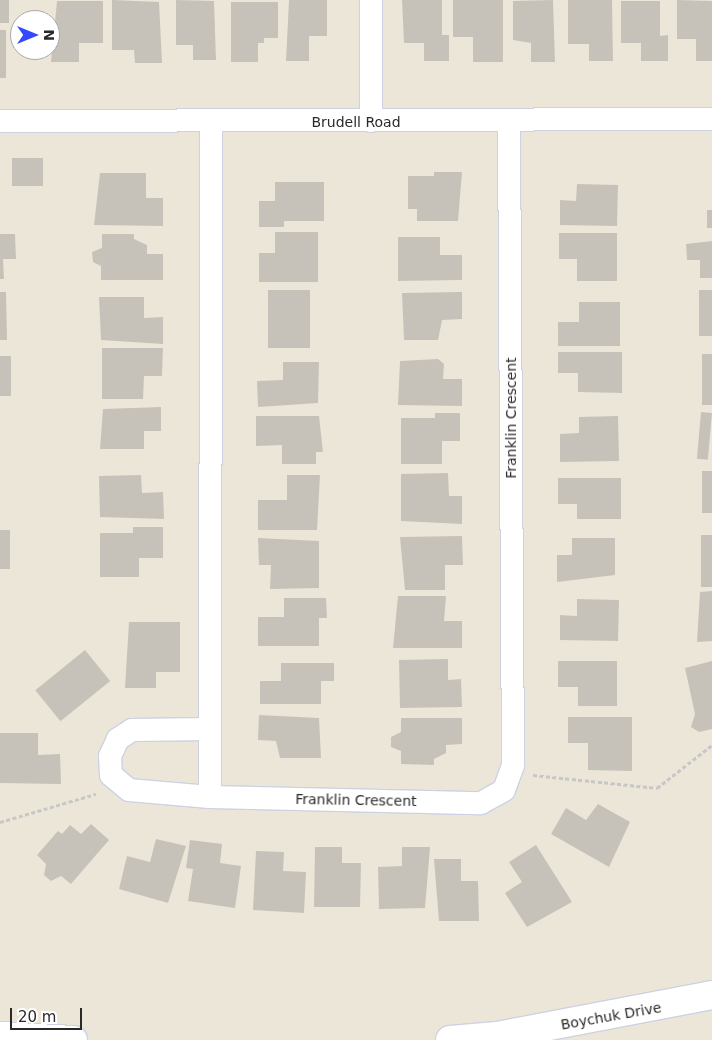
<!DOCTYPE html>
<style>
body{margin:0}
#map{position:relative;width:712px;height:1040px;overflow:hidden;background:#ece6d9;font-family:"DejaVu Sans",sans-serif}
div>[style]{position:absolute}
.building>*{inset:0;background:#c7c2b9;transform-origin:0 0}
.path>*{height:3px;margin-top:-1.5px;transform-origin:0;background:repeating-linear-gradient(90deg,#c7c7c7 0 4px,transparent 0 6.5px)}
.roads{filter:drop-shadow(1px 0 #ced1e3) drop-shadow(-1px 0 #ced1e3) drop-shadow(0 1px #ced1e3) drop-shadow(0 -1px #ced1e3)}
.minor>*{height:22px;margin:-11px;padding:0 11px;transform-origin:11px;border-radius:11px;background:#fff}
.secondary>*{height:28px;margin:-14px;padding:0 14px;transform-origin:14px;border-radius:14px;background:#fff}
span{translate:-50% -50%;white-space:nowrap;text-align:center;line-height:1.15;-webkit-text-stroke:5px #fff;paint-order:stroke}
.street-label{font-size:14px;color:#292929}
.north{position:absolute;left:10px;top:10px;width:50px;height:50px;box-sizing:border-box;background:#fff;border:1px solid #a9a9a9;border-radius:50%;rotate:90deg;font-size:14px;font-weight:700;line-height:20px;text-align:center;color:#292929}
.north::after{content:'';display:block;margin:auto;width:18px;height:22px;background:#3349ff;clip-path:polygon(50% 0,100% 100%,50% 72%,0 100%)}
.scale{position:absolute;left:10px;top:1008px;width:72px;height:22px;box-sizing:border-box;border:2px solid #292929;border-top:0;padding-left:6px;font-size:15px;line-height:18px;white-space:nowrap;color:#292929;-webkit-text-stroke:4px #fff;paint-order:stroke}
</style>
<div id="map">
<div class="building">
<div style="left:0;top:0;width:9px;height:23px"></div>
<div style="clip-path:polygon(112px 0,159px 2px,162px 63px,135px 63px,134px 50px,112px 50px)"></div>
<div style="clip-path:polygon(176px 0,214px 1px,216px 60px,193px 60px,193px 45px,176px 45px)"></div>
<div style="clip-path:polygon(289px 0,327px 0,327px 36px,309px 36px,309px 61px,286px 61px)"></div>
<div style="clip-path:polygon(402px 0,442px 0,442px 35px,449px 35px,449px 61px,424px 61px,424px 43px,404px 43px)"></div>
<div style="clip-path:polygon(453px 0,503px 0,503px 62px,473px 62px,473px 37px,453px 37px)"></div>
<div style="clip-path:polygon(553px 0,555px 62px,531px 62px,531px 43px,513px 40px,513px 1px)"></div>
<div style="clip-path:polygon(568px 0,612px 0,613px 61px,589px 61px,589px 44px,568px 44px)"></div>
<div style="clip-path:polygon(677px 0,712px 1px,712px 61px,696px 61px,696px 39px,677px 39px)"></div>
<div style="clip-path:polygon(57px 1px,103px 1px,103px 43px,79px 43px,79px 62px,51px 62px)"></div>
<div style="clip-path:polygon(621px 1px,660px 1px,660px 36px,668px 35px,668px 61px,641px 61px,641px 43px,621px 43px)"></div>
<div style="clip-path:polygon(231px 2px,278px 2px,278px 38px,264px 38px,264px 43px,258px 43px,258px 62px,231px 62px)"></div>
<div style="left:0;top:30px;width:6px;height:48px"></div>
<div style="left:12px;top:158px;width:31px;height:28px"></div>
<div style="clip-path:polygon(434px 172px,462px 172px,458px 221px,417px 221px,417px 209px,408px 209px,408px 176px,434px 176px)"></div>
<div style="clip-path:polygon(100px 173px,146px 173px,146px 198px,163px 198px,163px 226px,94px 225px)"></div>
<div style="clip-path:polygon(275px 182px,324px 182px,324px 221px,284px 221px,284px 227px,259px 227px,259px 201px,275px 201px)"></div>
<div style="clip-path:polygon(577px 184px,618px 185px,617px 226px,560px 225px,560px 200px,576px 201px)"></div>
<div style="left:707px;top:210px;width:5px;height:18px"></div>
<div style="clip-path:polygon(275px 232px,318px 232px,318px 282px,259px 282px,259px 253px,275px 253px)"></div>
<div style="clip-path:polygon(559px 233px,617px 233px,617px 281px,577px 281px,577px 259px,559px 259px)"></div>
<div style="clip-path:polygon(0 234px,15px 234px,16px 259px,3px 259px,4px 279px,0 279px)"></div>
<div style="clip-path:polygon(102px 234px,134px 234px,134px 239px,147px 245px,147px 254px,163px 254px,163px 280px,101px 280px,101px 266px,93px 262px,92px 252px,102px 248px)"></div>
<div style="clip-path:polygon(398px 237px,440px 237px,440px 255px,462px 255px,462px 280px,398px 281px)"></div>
<div style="clip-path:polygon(712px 241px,712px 278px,700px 278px,700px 260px,687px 260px,686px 244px)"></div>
<div style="left:268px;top:290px;width:42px;height:58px"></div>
<div style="left:699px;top:290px;width:13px;height:46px"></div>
<div style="clip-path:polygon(0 292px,6px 292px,7px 340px,0 340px)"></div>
<div style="clip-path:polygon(462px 292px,462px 319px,442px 320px,438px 340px,404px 340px,402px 293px)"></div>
<div style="clip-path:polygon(99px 297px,144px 297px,144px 318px,163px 317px,163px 344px,101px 340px)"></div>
<div style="clip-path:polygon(579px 302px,620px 302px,620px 346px,558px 346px,558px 322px,579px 322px)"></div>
<div style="clip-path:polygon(102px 348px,163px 348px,162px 376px,144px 376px,143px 399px,102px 399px)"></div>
<div style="clip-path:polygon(558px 352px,622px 352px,622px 393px,578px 392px,578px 373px,558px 373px)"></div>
<div style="left:702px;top:354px;width:10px;height:51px"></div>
<div style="left:0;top:356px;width:11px;height:40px"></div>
<div style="clip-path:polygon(438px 359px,444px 364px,443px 379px,462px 379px,462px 406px,398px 405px,400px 361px)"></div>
<div style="clip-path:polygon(283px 362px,319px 362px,318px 403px,258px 407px,257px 381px,283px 380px)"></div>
<div style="clip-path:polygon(161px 407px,161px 431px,144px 431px,144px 449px,100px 449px,103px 409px)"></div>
<div style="left:701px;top:412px;width:11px;height:47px;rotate:5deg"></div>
<div style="clip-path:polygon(435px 413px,460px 413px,460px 441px,442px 441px,442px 464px,401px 464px,401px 418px,435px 418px)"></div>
<div style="clip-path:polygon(256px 416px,319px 416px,323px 452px,316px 452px,316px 464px,282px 464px,282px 445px,256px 446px)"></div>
<div style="clip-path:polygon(618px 416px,619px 461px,560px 462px,560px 434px,579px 433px,579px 417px)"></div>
<div style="left:702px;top:471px;width:10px;height:42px"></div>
<div style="clip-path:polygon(448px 473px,449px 496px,462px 496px,462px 524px,401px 521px,401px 474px)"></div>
<div style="clip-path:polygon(141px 475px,142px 493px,163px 492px,164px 519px,100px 517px,99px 476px)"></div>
<div style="clip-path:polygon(287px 475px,320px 475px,317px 530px,258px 530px,258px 500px,287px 500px)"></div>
<div style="clip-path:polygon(558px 478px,621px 478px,621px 519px,577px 519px,577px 504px,558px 504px)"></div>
<div style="clip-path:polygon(133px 527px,163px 527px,163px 558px,139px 558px,139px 577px,100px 577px,100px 533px,133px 533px)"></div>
<div style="left:0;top:530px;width:10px;height:39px"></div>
<div style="left:701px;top:535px;width:11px;height:52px"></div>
<div style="clip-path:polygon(462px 536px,463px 565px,445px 565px,445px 590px,405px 590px,400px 537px)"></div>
<div style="clip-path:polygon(258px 538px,319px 541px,319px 588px,270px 589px,271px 565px,259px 565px)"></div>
<div style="clip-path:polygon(572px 538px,615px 538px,615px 575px,557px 582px,557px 555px,572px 555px)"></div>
<div style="clip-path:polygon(712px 591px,712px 641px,697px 642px,700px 592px)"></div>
<div style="clip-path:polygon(398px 596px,446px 596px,444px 621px,462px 621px,462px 648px,393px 648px)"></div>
<div style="clip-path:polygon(284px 598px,326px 598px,327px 618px,319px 618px,319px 646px,258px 646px,258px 617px,284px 617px)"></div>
<div style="clip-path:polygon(577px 599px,619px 600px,618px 641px,560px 640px,560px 615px,577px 616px)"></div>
<div style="clip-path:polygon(129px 622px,180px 622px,180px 672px,156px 672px,156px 688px,125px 688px)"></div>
<div style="left:85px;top:650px;width:40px;height:64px;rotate:51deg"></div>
<div style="clip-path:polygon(448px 659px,448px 680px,461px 679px,462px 707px,400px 708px,399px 660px)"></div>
<div style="clip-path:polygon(558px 661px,617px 661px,617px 706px,578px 706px,578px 687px,558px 687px)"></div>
<div style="clip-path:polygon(712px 661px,712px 729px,699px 732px,691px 727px,695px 714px,685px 668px)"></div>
<div style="clip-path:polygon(281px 663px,334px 663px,334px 681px,321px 681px,321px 704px,260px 704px,260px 681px,281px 681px)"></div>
<div style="clip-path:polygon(259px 715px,319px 718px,321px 758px,280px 758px,276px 741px,258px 740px)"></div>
<div style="clip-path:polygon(568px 717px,632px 717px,632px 771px,588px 770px,588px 743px,568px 743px)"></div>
<div style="clip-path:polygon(401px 718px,462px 718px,462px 744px,446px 745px,446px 753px,434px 759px,434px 765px,401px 764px,401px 751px,391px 747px,391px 737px,401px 732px)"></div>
<div style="clip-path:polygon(0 733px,38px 733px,38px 755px,60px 754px,61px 784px,0 783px)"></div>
<div style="clip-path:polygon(598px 804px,630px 822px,609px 867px,551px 834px,566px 808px,586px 820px)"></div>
<div style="clip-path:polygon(91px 824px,109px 840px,71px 884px,61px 876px,51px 881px,44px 875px,46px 864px,37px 855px,58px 831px,62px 834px,70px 825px,81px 834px)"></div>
<div style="clip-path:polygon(156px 839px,186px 846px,168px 903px,119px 889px,127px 856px,150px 862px)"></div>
<div style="clip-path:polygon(190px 840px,222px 844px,220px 863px,241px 866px,235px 908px,188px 901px,193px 869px,186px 868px)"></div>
<div style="clip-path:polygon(536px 845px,572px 902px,527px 927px,505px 893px,522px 882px,509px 862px)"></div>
<div style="clip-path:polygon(315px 847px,342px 847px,342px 863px,361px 863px,360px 907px,314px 907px)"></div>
<div style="clip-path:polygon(402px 847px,430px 847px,425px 908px,379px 909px,378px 867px,402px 866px)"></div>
<div style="clip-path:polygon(256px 851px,284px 852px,283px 871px,306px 872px,304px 913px,253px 910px)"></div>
<div style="clip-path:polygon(434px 859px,461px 859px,461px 881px,478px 881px,479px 921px,439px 921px)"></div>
</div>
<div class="path">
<div style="left:533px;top:775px;width:125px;rotate:6deg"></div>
<div style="left:657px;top:788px;width:70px;rotate:-38deg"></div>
<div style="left:0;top:822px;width:100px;rotate:-16.3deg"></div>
</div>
<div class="roads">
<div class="minor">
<div style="left:0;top:121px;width:712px;rotate:-0.16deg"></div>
<div style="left:371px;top:121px;width:121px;rotate:-90deg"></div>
<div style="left:211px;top:122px;width:675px;rotate:90.08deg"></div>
<div style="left:210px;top:797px;width:271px;rotate:1.3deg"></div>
<div style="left:481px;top:803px;width:26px;rotate:-29deg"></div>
<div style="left:504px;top:790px;width:27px;rotate:-70deg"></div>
<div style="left:513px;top:765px;width:643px;rotate:-90.36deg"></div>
<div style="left:209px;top:729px;width:77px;rotate:179.3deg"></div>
<div style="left:132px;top:730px;width:17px;rotate:147deg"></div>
<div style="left:118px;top:739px;width:19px;rotate:115deg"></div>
<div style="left:110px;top:756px;width:19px;rotate:87deg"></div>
<div style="left:111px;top:775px;width:23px;rotate:40deg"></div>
<div style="left:129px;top:790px;width:81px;rotate:4.9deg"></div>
</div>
<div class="secondary">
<div style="left:0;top:1036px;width:73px;rotate:3.1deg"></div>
<div style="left:450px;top:1040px;width:47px;rotate:-4.9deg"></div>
<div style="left:497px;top:1036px;width:219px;rotate:-10.8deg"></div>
</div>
</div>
<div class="street-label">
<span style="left:356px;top:122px">Brudell Road</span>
<span style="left:511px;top:418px;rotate:-90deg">Franklin Crescent</span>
<span style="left:356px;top:800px;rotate:1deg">Franklin Crescent</span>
<span style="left:611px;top:1016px;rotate:-10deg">Boychuk Drive</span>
</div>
<div class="north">N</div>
<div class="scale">20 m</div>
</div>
